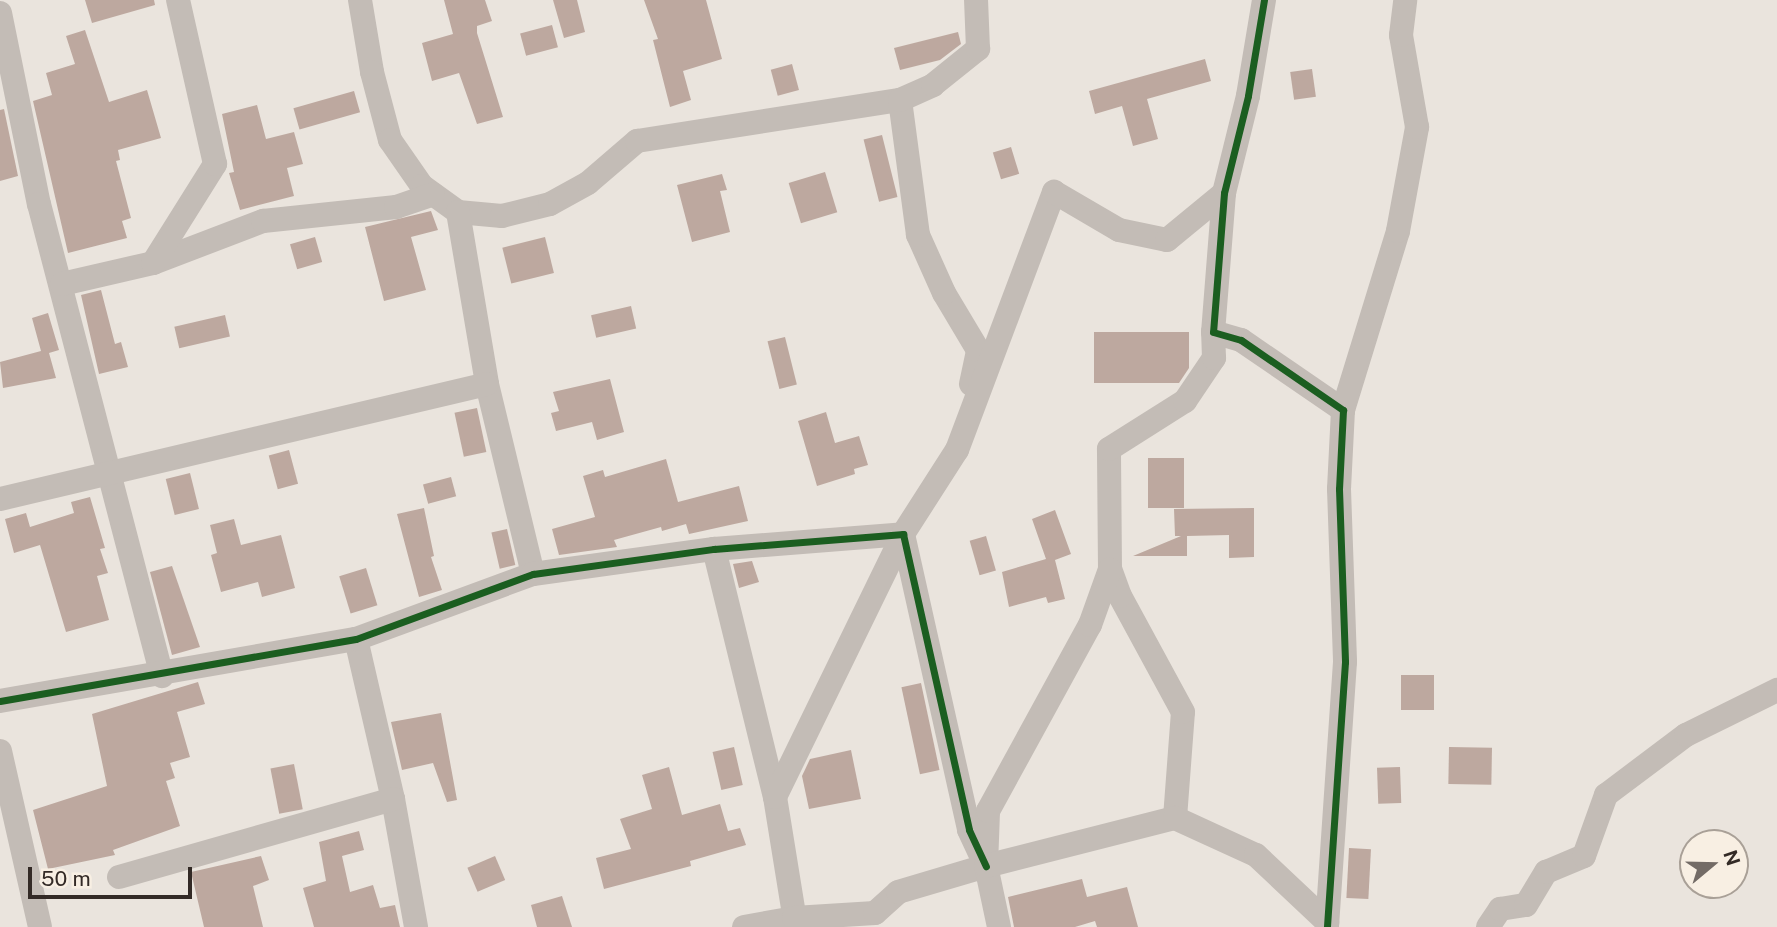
<!DOCTYPE html>
<style>
body{margin:0}
#map{position:relative;width:1777px;height:927px;overflow:hidden;background:#eae4dd;font-family:"Public Sans",sans-serif}
div>[style]{position:absolute}
.building>*{inset:0;background:#bda89f;transform-origin:0 0}
.minor>*{height:24px;margin:-12px;padding:0 12px;transform-origin:12px;border-radius:12px;background:#c3bcb6}
.cycleway>*{height:7px;margin:-3.5px;padding:0 3.5px;transform-origin:3.5px;border-radius:3.5px;background:#1b5e20}
span{translate:-50% -50%;white-space:nowrap;text-align:center;line-height:1.15;-webkit-text-stroke:6px #f8efe3;paint-order:stroke}
.north{position:absolute;left:1679px;top:829px;width:70px;height:70px;box-sizing:border-box;background:#f8efe3;border:2px solid #a9a097;border-radius:50%;rotate:71deg;font-size:19px;font-weight:700;line-height:28px;text-align:center;color:#332a26}
.north::after{content:'';display:block;margin:auto;width:24px;height:32px;background:#736b66;clip-path:polygon(50% 0,100% 100%,50% 72%,0 100%)}
.scale{position:absolute;left:28px;top:867px;width:164px;height:32px;box-sizing:border-box;border:4px solid #332a26;border-top:0;padding-left:9px;font-size:21px;line-height:24px;white-space:nowrap;color:#332a26;-webkit-text-stroke:5px #f8efe3;paint-order:stroke}
</style>
<div id="map">
<div class="building">
<div style="clip-path:polygon(85px 0,154px 0,155px 5px,92px 23px)"></div>
<div style="clip-path:polygon(444px 0,485px 0,492px 21px,477px 26px,477px 33px,503px 117px,477px 124px,459px 73px,432px 81px,422px 43px,453px 34px)"></div>
<div style="clip-path:polygon(553px 0,577px 0,585px 32px,564px 38px)"></div>
<div style="clip-path:polygon(644px 0,706px 0,722px 59px,683px 71px,691px 100px,670px 107px,653px 40px,658px 39px)"></div>
<div style="left:552px;top:25px;width:23px;height:33px;rotate:75deg"></div>
<div style="clip-path:polygon(85px 30px,109px 102px,147px 90px,161px 138px,118px 150px,120px 160px,116px 161px,131px 218px,122px 221px,127px 238px,68px 253px,33px 101px,52px 95px,46px 73px,75px 64px,66px 36px)"></div>
<div style="clip-path:polygon(958px 32px,961px 44px,940px 60px,900px 70px,894px 48px)"></div>
<div style="clip-path:polygon(1205px 59px,1211px 81px,1147px 99px,1158px 139px,1133px 146px,1122px 106px,1095px 114px,1089px 91px)"></div>
<div style="left:792px;top:64px;width:27px;height:22px;rotate:75deg"></div>
<div style="left:1312px;top:69px;width:28px;height:22px;rotate:82deg"></div>
<div style="left:354px;top:91px;width:22px;height:63px;rotate:74deg"></div>
<div style="clip-path:polygon(257px 105px,266px 139px,294px 132px,303px 164px,287px 168px,294px 196px,240px 210px,229px 173px,234px 172px,222px 114px)"></div>
<div style="clip-path:polygon(4px 109px,18px 176px,0 181px,0 110px)"></div>
<div style="left:882px;top:135px;width:64px;height:19px;rotate:76deg"></div>
<div style="left:1011px;top:147px;width:28px;height:19px;rotate:73deg"></div>
<div style="left:825px;top:172px;width:42px;height:38px;rotate:73deg"></div>
<div style="clip-path:polygon(722px 174px,727px 190px,720px 191px,730px 232px,692px 242px,677px 185px)"></div>
<div style="clip-path:polygon(431px 211px,438px 230px,411px 237px,426px 290px,384px 301px,365px 227px)"></div>
<div style="left:315px;top:237px;width:26px;height:26px;rotate:74deg"></div>
<div style="left:545px;top:237px;width:37px;height:44px;rotate:76deg"></div>
<div style="clip-path:polygon(101px 290px,115px 344px,121px 342px,128px 367px,99px 374px,81px 295px)"></div>
<div style="left:631px;top:306px;width:23px;height:41px;rotate:77deg"></div>
<div style="clip-path:polygon(48px 313px,59px 350px,49px 353px,56px 378px,3px 388px,0 362px,41px 351px,32px 318px)"></div>
<div style="left:225px;top:315px;width:22px;height:52px;rotate:77deg"></div>
<div style="clip-path:polygon(1094px 332px,1189px 332px,1189px 368px,1179px 383px,1094px 383px)"></div>
<div style="left:785px;top:337px;width:49px;height:18px;rotate:76deg"></div>
<div style="clip-path:polygon(610px 379px,624px 432px,597px 440px,592px 422px,556px 431px,551px 413px,559px 411px,553px 392px)"></div>
<div style="left:477px;top:408px;width:45px;height:23px;rotate:78deg"></div>
<div style="clip-path:polygon(826px 412px,835px 443px,859px 436px,868px 465px,854px 469px,855px 474px,817px 486px,798px 421px)"></div>
<div style="left:289px;top:450px;width:35px;height:21px;rotate:75deg"></div>
<div style="left:1148px;top:458px;width:36px;height:50px"></div>
<div style="clip-path:polygon(666px 459px,678px 502px,739px 486px,748px 521px,689px 534px,686px 524px,662px 531px,661px 527px,614px 540px,617px 547px,559px 555px,552px 529px,595px 517px,583px 476px,603px 470px,605px 477px)"></div>
<div style="left:190px;top:473px;width:37px;height:25px;rotate:76deg"></div>
<div style="left:451px;top:477px;width:20px;height:29px;rotate:75deg"></div>
<div style="clip-path:polygon(90px 497px,105px 548px,100px 549px,108px 573px,97px 576px,109px 620px,66px 632px,40px 545px,14px 553px,5px 519px,26px 513px,30px 527px,74px 513px,71px 502px)"></div>
<div style="clip-path:polygon(424px 508px,434px 556px,431px 557px,442px 590px,419px 597px,397px 514px)"></div>
<div style="clip-path:polygon(1254px 508px,1254px 557px,1229px 558px,1229px 535px,1187px 536px,1187px 556px,1133px 556px,1181px 536px,1175px 536px,1174px 509px)"></div>
<div style="clip-path:polygon(1055px 510px,1071px 554px,1055px 560px,1065px 599px,1048px 603px,1046px 597px,1009px 607px,1002px 572px,1046px 559px,1032px 519px)"></div>
<div style="clip-path:polygon(234px 519px,241px 545px,281px 535px,295px 588px,262px 597px,258px 582px,221px 592px,211px 555px,217px 553px,210px 525px)"></div>
<div style="left:507px;top:529px;width:37px;height:16px;rotate:77deg"></div>
<div style="left:986px;top:536px;width:36px;height:17px;rotate:74deg"></div>
<div style="clip-path:polygon(752px 561px,759px 582px,739px 588px,733px 564px)"></div>
<div style="clip-path:polygon(172px 566px,200px 647px,172px 655px,150px 572px)"></div>
<div style="left:366px;top:568px;width:39px;height:28px;rotate:73deg"></div>
<div style="left:1401px;top:675px;width:33px;height:35px"></div>
<div style="clip-path:polygon(198px 682px,205px 704px,177px 712px,190px 757px,170px 763px,175px 778px,166px 781px,180px 826px,113px 850px,115px 855px,48px 869px,33px 810px,107px 786px,92px 714px)"></div>
<div style="left:921px;top:683px;width:89px;height:20px;rotate:78deg"></div>
<div style="clip-path:polygon(441px 713px,457px 800px,447px 802px,433px 763px,402px 770px,391px 722px)"></div>
<div style="left:734px;top:747px;width:39px;height:22px;rotate:77deg"></div>
<div style="left:1449px;top:747px;width:43px;height:37px;rotate:1deg"></div>
<div style="clip-path:polygon(851px 750px,861px 799px,809px 809px,802px 776px,810px 759px)"></div>
<div style="left:294px;top:764px;width:46px;height:24px;rotate:79deg"></div>
<div style="clip-path:polygon(669px 767px,682px 815px,720px 804px,728px 831px,740px 828px,746px 845px,690px 861px,691px 866px,604px 889px,596px 858px,631px 849px,620px 819px,652px 809px,642px 775px)"></div>
<div style="left:1400px;top:767px;width:36px;height:23px;rotate:88deg"></div>
<div style="clip-path:polygon(359px 831px,364px 850px,342px 856px,350px 892px,373px 885px,380px 908px,395px 905px,400px 927px,314px 927px,303px 888px,326px 881px,319px 842px)"></div>
<div style="left:1349px;top:848px;width:22px;height:50px;rotate:3deg"></div>
<div style="clip-path:polygon(261px 856px,269px 880px,253px 886px,263px 927px,204px 927px,191px 872px)"></div>
<div style="left:495px;top:856px;width:26px;height:30px;rotate:67deg"></div>
<div style="clip-path:polygon(1082px 879px,1087px 897px,1127px 887px,1138px 927px,1097px 927px,1095px 921px,1075px 927px,1014px 927px,1008px 897px)"></div>
<div style="clip-path:polygon(562px 896px,572px 927px,537px 927px,531px 905px)"></div>
</div>
<div class="minor">
<div style="left:360px;top:0;width:73px;rotate:80.5deg"></div>
<div style="left:372px;top:72px;width:70px;rotate:75.2deg"></div>
<div style="left:390px;top:140px;width:56px;rotate:55.2deg"></div>
<div style="left:422px;top:186px;width:44px;rotate:35.8deg"></div>
<div style="left:458px;top:212px;width:44px;rotate:5.2deg"></div>
<div style="left:502px;top:216px;width:49px;rotate:-14deg"></div>
<div style="left:550px;top:204px;width:43px;rotate:-28.9deg"></div>
<div style="left:588px;top:183px;width:65px;rotate:-40.6deg"></div>
<div style="left:637px;top:141px;width:266px;rotate:-8.9deg"></div>
<div style="left:1264px;top:0;width:97px;rotate:99.5deg"></div>
<div style="left:1248px;top:96px;width:100px;rotate:103.9deg"></div>
<div style="left:1224px;top:193px;width:139px;rotate:94.5deg"></div>
<div style="left:1213px;top:332px;width:29px;rotate:16deg"></div>
<div style="left:1241px;top:340px;width:124px;rotate:34.5deg"></div>
<div style="left:1343px;top:410px;width:79px;rotate:92.9deg"></div>
<div style="left:1339px;top:489px;width:173px;rotate:88deg"></div>
<div style="left:1345px;top:662px;width:266px;rotate:93.9deg"></div>
<div style="left:0;top:13px;width:195px;rotate:78.5deg"></div>
<div style="left:39px;top:204px;width:488px;rotate:75.4deg"></div>
<div style="left:458px;top:212px;width:174px;rotate:80.4deg"></div>
<div style="left:487px;top:384px;width:195px;rotate:76.4deg"></div>
<div style="left:153px;top:263px;width:118px;rotate:-20.9deg"></div>
<div style="left:263px;top:221px;width:134px;rotate:-6deg"></div>
<div style="left:396px;top:207px;width:39px;rotate:-19deg"></div>
<div style="left:62px;top:284px;width:93px;rotate:-13deg"></div>
<div style="left:153px;top:263px;width:117px;rotate:-57.9deg"></div>
<div style="left:215px;top:164px;width:168px;rotate:-102.7deg"></div>
<div style="left:971px;top:384px;width:35px;rotate:-78deg"></div>
<div style="left:978px;top:350px;width:66px;rotate:-120.8deg"></div>
<div style="left:944px;top:293px;width:64px;rotate:-114.1deg"></div>
<div style="left:918px;top:235px;width:136px;rotate:-97.6deg"></div>
<div style="left:900px;top:100px;width:36px;rotate:-24deg"></div>
<div style="left:933px;top:85px;width:58px;rotate:-38.7deg"></div>
<div style="left:978px;top:49px;width:49px;rotate:-92.3deg"></div>
<div style="left:1343px;top:410px;width:187px;rotate:-72.9deg"></div>
<div style="left:1398px;top:231px;width:106px;rotate:-79.6deg"></div>
<div style="left:1417px;top:127px;width:93px;rotate:-99.9deg"></div>
<div style="left:1401px;top:35px;width:35px;rotate:-83deg"></div>
<div style="left:0;top:499px;width:500px;rotate:-13.29deg"></div>
<div style="left:714px;top:549px;width:255px;rotate:76.2deg"></div>
<div style="left:775px;top:797px;width:132px;rotate:80.8deg"></div>
<div style="left:356px;top:639px;width:164px;rotate:77deg"></div>
<div style="left:393px;top:799px;width:130px;rotate:79.8deg"></div>
<div style="left:0;top:701px;width:361px;rotate:-9.9deg"></div>
<div style="left:356px;top:639px;width:189px;rotate:-20.2deg"></div>
<div style="left:533px;top:574px;width:183px;rotate:-7.9deg"></div>
<div style="left:714px;top:549px;width:190px;rotate:-4.5deg"></div>
<div style="left:903px;top:534px;width:303px;rotate:77.4deg"></div>
<div style="left:969px;top:830px;width:40px;rotate:65deg"></div>
<div style="left:0;top:751px;width:180px;rotate:77.2deg"></div>
<div style="left:775px;top:797px;width:292px;rotate:-64deg"></div>
<div style="left:903px;top:534px;width:100px;rotate:-57.3deg"></div>
<div style="left:957px;top:450px;width:276px;rotate:-69.4deg"></div>
<div style="left:1054px;top:192px;width:75px;rotate:30.3deg"></div>
<div style="left:1119px;top:230px;width:49px;rotate:11.8deg"></div>
<div style="left:1167px;top:240px;width:74px;rotate:-39.5deg"></div>
<div style="left:1175px;top:818px;width:106px;rotate:-85.7deg"></div>
<div style="left:1183px;top:712px;width:132px;rotate:-118.5deg"></div>
<div style="left:1120px;top:596px;width:29px;rotate:-110deg"></div>
<div style="left:1110px;top:569px;width:120px;rotate:-90.5deg"></div>
<div style="left:1109px;top:449px;width:90px;rotate:-32.3deg"></div>
<div style="left:1185px;top:401px;width:52px;rotate:-56deg"></div>
<div style="left:1214px;top:358px;width:26px;rotate:-92deg"></div>
<div style="left:119px;top:877px;width:285px;rotate:-15.9deg"></div>
<div style="left:744px;top:927px;width:51px;rotate:-10.2deg"></div>
<div style="left:794px;top:918px;width:81px;rotate:-3.5deg"></div>
<div style="left:875px;top:913px;width:31px;rotate:-42deg"></div>
<div style="left:898px;top:892px;width:92px;rotate:-16.5deg"></div>
<div style="left:986px;top:866px;width:55px;rotate:-87.9deg"></div>
<div style="left:988px;top:811px;width:212px;rotate:-61.3deg"></div>
<div style="left:1090px;top:625px;width:59px;rotate:-70.3deg"></div>
<div style="left:999px;top:927px;width:62px;rotate:-102deg"></div>
<div style="left:986px;top:866px;width:195px;rotate:-14.3deg"></div>
<div style="left:1175px;top:818px;width:89px;rotate:24.6deg"></div>
<div style="left:1256px;top:855px;width:98px;rotate:43.3deg"></div>
<div style="left:1488px;top:927px;width:22px;rotate:-56deg"></div>
<div style="left:1500px;top:909px;width:26px;rotate:-9deg"></div>
<div style="left:1526px;top:905px;width:39px;rotate:-59deg"></div>
<div style="left:1546px;top:872px;width:41px;rotate:-22.8deg"></div>
<div style="left:1584px;top:856px;width:65px;rotate:-70.2deg"></div>
<div style="left:1606px;top:795px;width:100px;rotate:-36.9deg"></div>
<div style="left:1686px;top:735px;width:102px;rotate:-26.3deg"></div>
</div>
<div class="cycleway">
<div style="left:1264px;top:0;width:97px;rotate:99.5deg"></div>
<div style="left:1248px;top:96px;width:100px;rotate:103.9deg"></div>
<div style="left:1224px;top:193px;width:139px;rotate:94.5deg"></div>
<div style="left:1213px;top:332px;width:29px;rotate:16deg"></div>
<div style="left:1241px;top:340px;width:124px;rotate:34.5deg"></div>
<div style="left:1343px;top:410px;width:79px;rotate:92.9deg"></div>
<div style="left:1339px;top:489px;width:173px;rotate:88deg"></div>
<div style="left:1345px;top:662px;width:266px;rotate:93.9deg"></div>
<div style="left:0;top:701px;width:361px;rotate:-9.9deg"></div>
<div style="left:356px;top:639px;width:189px;rotate:-20.2deg"></div>
<div style="left:533px;top:574px;width:183px;rotate:-7.9deg"></div>
<div style="left:714px;top:549px;width:190px;rotate:-4.5deg"></div>
<div style="left:903px;top:534px;width:303px;rotate:77.4deg"></div>
<div style="left:969px;top:830px;width:40px;rotate:65deg"></div>
</div>
<div class="north">N</div>
<div class="scale">50 m</div>
</div>
